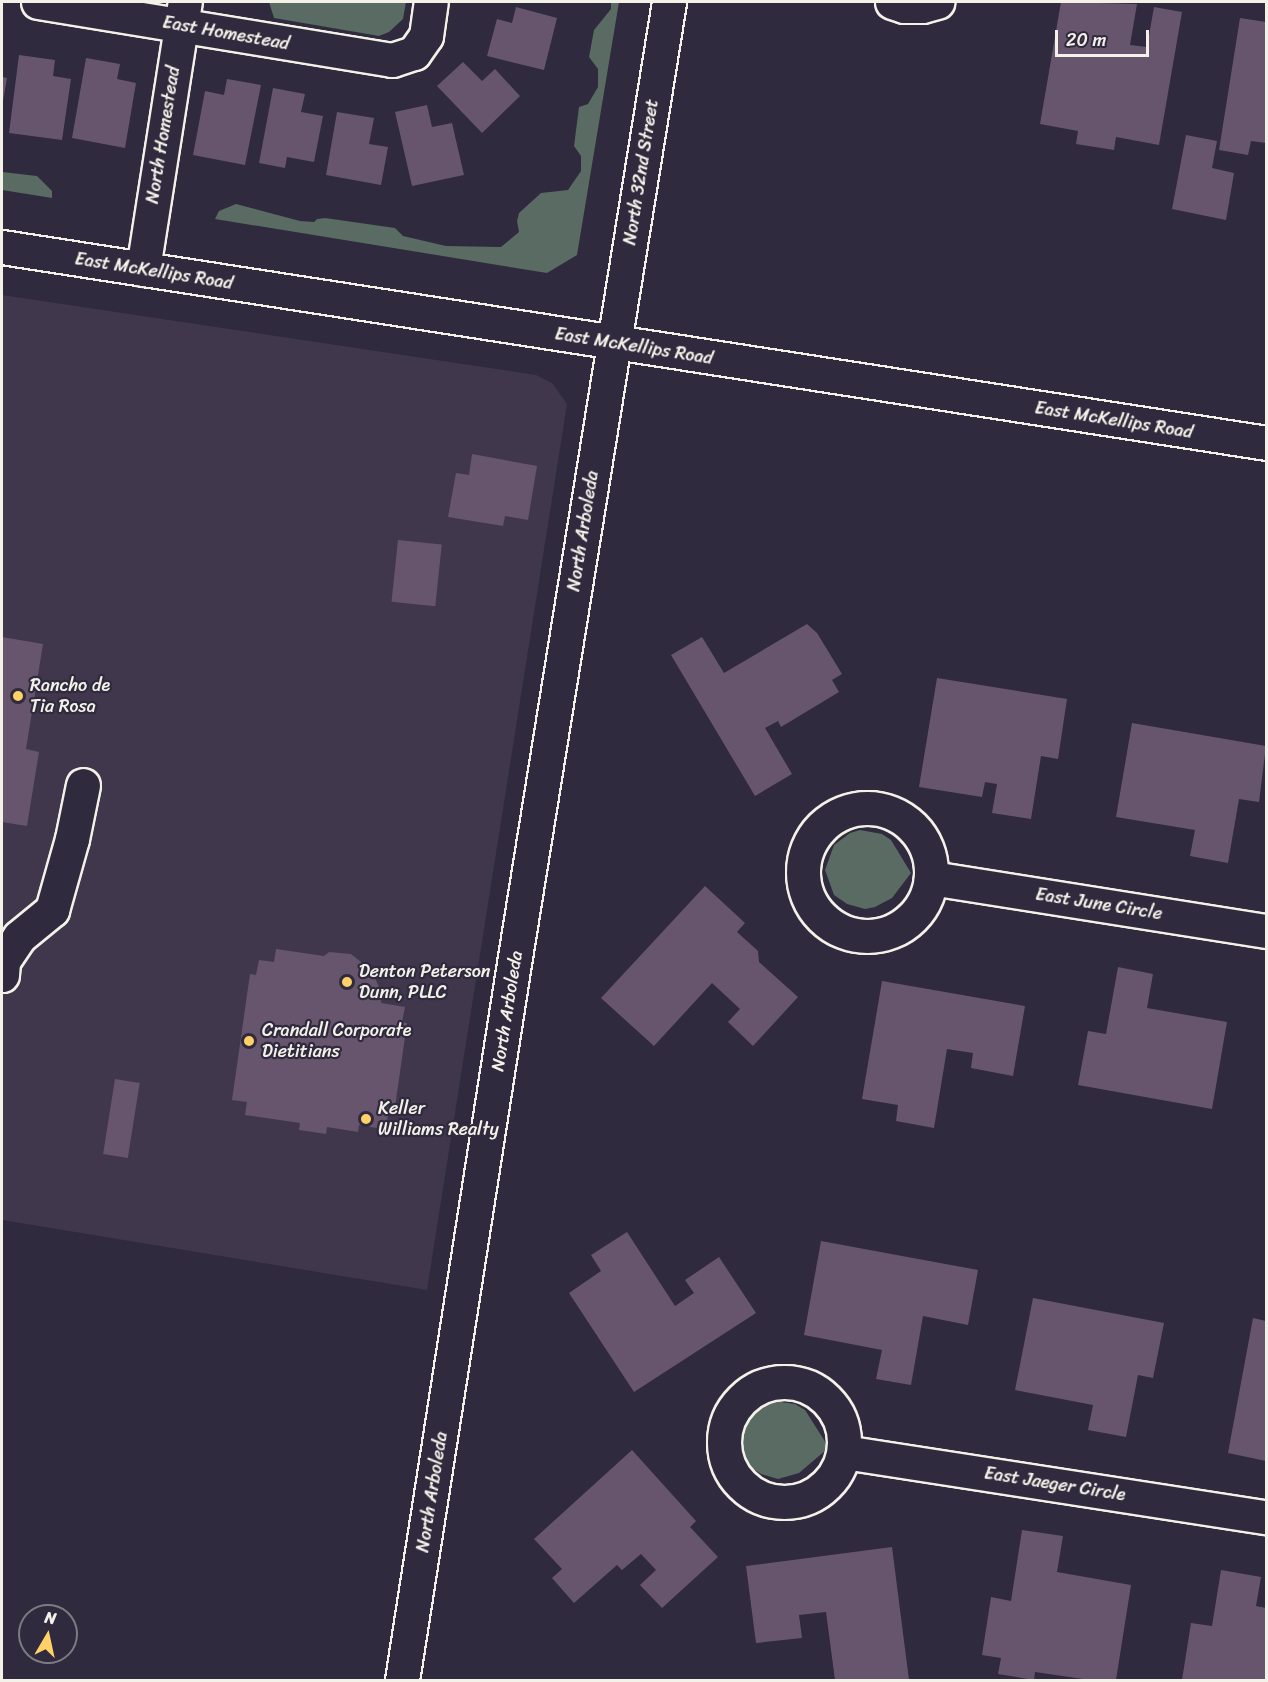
<!DOCTYPE html>
<style>
body{margin:0}
#map{position:relative;width:1268px;height:1682px;overflow:hidden;background:#2f2a3d;font-family:Sriracha,sans-serif}
div>[style]{position:absolute}
.built>*{inset:0;background:#40374c}
.green>*{inset:0;background:#596b62}
.building>*{inset:0;background:#67556e;transform-origin:0 0}
.roads{filter:drop-shadow(2px 0 #f4f1e8) drop-shadow(-2px 0 #f4f1e8) drop-shadow(0 2px #f4f1e8) drop-shadow(0 -2px #f4f1e8)}
.minor>*{height:33px;margin:-16.5px;padding:0 16.5px;transform-origin:16.5px;border-radius:16.5px;background:#2f2a3d}
.minor>.ring{margin:-16.5px;padding:0;box-sizing:content-box;background:none;border:33px solid #2f2a3d;border-radius:50%}
.major>*{height:33px;margin:-16.5px;padding:0 16.5px;transform-origin:16.5px;border-radius:16.5px;background:#2f2a3d}
.dots>*{width:16px;height:16px;translate:-50% -50%;box-sizing:border-box;border:3px solid #2f2a3d;border-radius:50%}
span{translate:-50% -50%;white-space:nowrap;text-align:center;line-height:1.15;-webkit-text-stroke:4.5px #2f2a3d;paint-order:stroke}
.street-label{font-size:18px;color:#f4f1e8}
.poi-label{font-size:18px;color:#f4f1e8}
.left{translate:0 -50%;text-align:left}
.frame{position:absolute;inset:0;border:3px solid #f4f1e8;pointer-events:none}
.north{position:absolute;left:18px;top:1604px;width:60px;height:60px;box-sizing:border-box;background:#2f2a3d;border:2px solid #7e7a81;border-radius:50%;rotate:9deg;font-size:16px;font-weight:700;line-height:24px;text-align:center;color:#f4f1e8}
.north::after{content:'';display:block;margin:auto;width:21px;height:27px;background:#ffd166;clip-path:polygon(50% 0,100% 100%,50% 72%,0 100%)}
.scale{position:absolute;left:1055px;top:30px;width:94px;height:27px;box-sizing:border-box;border:3px solid #f4f1e8;border-top:0;padding-left:8px;font-size:18px;line-height:21px;white-space:nowrap;color:#f4f1e8;-webkit-text-stroke:4px #2f2a3d;paint-order:stroke}
</style>
<div id="map">
<div class="built">
<div style="clip-path:polygon(2px 295px,536px 375px,552px 383px,567px 404px,427px 1290px,2px 1220px)"></div>
</div>
<div class="green">
<div style="clip-path:polygon(269px 2px,406px 2px,403px 19px,389px 32px,379px 36px,274px 18px)"></div>
<div style="clip-path:polygon(611px 2px,619px 2px,577px 255px,547px 273px,215px 219px,219px 211px,236px 204px,300px 221px,314px 222px,317px 219px,325px 218px,395px 228px,403px 236px,446px 246px,501px 247px,519px 232px,517px 221px,519px 213px,541px 193px,568px 190px,581px 171px,581px 156px,574px 146px,579px 107px,588px 104px,598px 87px,598px 69px,589px 57px,594px 30px,611px 9px)"></div>
<div style="clip-path:polygon(2px 172px,37px 176px,52px 191px,52px 198px,2px 190px)"></div>
<div style="clip-path:polygon(860px 830px,882px 834px,891px 840px,911px 873px,892px 898px,875px 907px,865px 909px,847px 904px,834px 895px,825px 870px,834px 845px,850px 833px)"></div>
<div style="clip-path:polygon(774px 1401px,795px 1404px,805px 1410px,826px 1443px,826px 1450px,799px 1473px,778px 1479px,761px 1474px,747px 1465px,741px 1454px,739px 1440px,747px 1415px,763px 1403px)"></div>
</div>
<div class="building">
<div style="clip-path:polygon(1061px 2px,1137px 4px,1130px 45px,1147px 47px,1154px 7px,1182px 12px,1159px 145px,1116px 137px,1114px 150px,1076px 144px,1078px 131px,1040px 124px)"></div>
<div style="clip-path:polygon(516px 7px,557px 18px,544px 70px,487px 56px,497px 19px,512px 23px)"></div>
<div style="clip-path:polygon(1240px 18px,1266px 22px,1266px 143px,1251px 141px,1248px 155px,1219px 150px)"></div>
<div style="clip-path:polygon(19px 55px,55px 60px,53px 76px,71px 79px,62px 140px,9px 133px)"></div>
<div style="clip-path:polygon(86px 58px,120px 64px,117px 79px,136px 83px,125px 148px,72px 138px)"></div>
<div style="clip-path:polygon(463px 62px,482px 81px,495px 69px,520px 96px,482px 133px,437px 86px)"></div>
<div style="clip-path:polygon(2px 77px,7px 78px,3px 101px,2px 101px)"></div>
<div style="clip-path:polygon(227px 79px,261px 85px,245px 165px,193px 155px,205px 91px,224px 95px)"></div>
<div style="clip-path:polygon(273px 88px,305px 94px,301px 112px,323px 116px,314px 162px,287px 157px,285px 168px,259px 163px)"></div>
<div style="clip-path:polygon(427px 105px,432px 127px,452px 123px,464px 175px,412px 186px,395px 112px)"></div>
<div style="clip-path:polygon(337px 112px,374px 118px,369px 144px,388px 147px,381px 185px,326px 175px)"></div>
<div style="clip-path:polygon(1186px 135px,1217px 141px,1212px 168px,1234px 173px,1226px 220px,1172px 209px)"></div>
<div style="clip-path:polygon(472px 454px,537px 466px,528px 520px,505px 516px,503px 526px,448px 517px,456px 473px,469px 475px)"></div>
<div style="left:398px;top:540px;width:44px;height:62px;rotate:6deg"></div>
<div style="clip-path:polygon(807px 624px,817px 633px,842px 674px,832px 680px,839px 692px,781px 727px,778px 721px,765px 728px,792px 774px,755px 796px,671px 655px,702px 637px,724px 673px)"></div>
<div style="clip-path:polygon(2px 637px,43px 644px,26px 749px,39px 752px,27px 826px,2px 822px)"></div>
<div style="clip-path:polygon(937px 678px,1067px 699px,1058px 759px,1041px 756px,1031px 819px,992px 813px,997px 784px,985px 782px,982px 797px,919px 787px)"></div>
<div style="clip-path:polygon(1132px 723px,1266px 746px,1259px 802px,1239px 799px,1228px 863px,1190px 856px,1195px 830px,1116px 817px)"></div>
<div style="clip-path:polygon(705px 886px,745px 923px,737px 932px,758px 951px,759px 962px,798px 997px,753px 1046px,728px 1022px,740px 1009px,712px 983px,654px 1046px,601px 998px)"></div>
<div style="clip-path:polygon(276px 949px,324px 956px,329px 952px,351px 954px,371px 970px,382px 993px,381px 1003px,405px 1007px,402px 1022px,407px 1023px,395px 1107px,389px 1107px,387px 1122px,378px 1121px,377px 1128px,359px 1125px,358px 1132px,327px 1127px,326px 1134px,299px 1130px,300px 1123px,245px 1115px,247px 1102px,232px 1100px,250px 974px,256px 975px,259px 960px,274px 962px)"></div>
<div style="clip-path:polygon(1118px 967px,1153px 974px,1147px 1008px,1227px 1022px,1212px 1109px,1078px 1085px,1088px 1031px,1106px 1034px)"></div>
<div style="clip-path:polygon(882px 981px,1025px 1006px,1013px 1076px,971px 1068px,973px 1053px,947px 1049px,934px 1128px,896px 1121px,898px 1105px,862px 1099px)"></div>
<div style="left:115px;top:1079px;width:25px;height:76px;rotate:9deg"></div>
<div style="clip-path:polygon(627px 1232px,675px 1306px,694px 1293px,685px 1280px,719px 1257px,756px 1313px,634px 1392px,569px 1293px,601px 1271px,591px 1255px)"></div>
<div style="clip-path:polygon(821px 1241px,978px 1270px,968px 1325px,923px 1316px,911px 1385px,876px 1379px,882px 1350px,804px 1335px)"></div>
<div style="clip-path:polygon(1033px 1298px,1164px 1323px,1153px 1378px,1138px 1375px,1126px 1437px,1088px 1430px,1093px 1405px,1015px 1390px)"></div>
<div style="clip-path:polygon(1253px 1318px,1266px 1321px,1266px 1461px,1228px 1453px)"></div>
<div style="clip-path:polygon(632px 1450px,696px 1521px,690px 1527px,718px 1557px,662px 1608px,640px 1585px,656px 1570px,641px 1554px,622px 1570px,617px 1565px,574px 1603px,552px 1578px,562px 1569px,534px 1539px)"></div>
<div style="clip-path:polygon(1022px 1530px,1063px 1536px,1057px 1572px,1131px 1585px,1116px 1680px,1090px 1680px,1035px 1672px,1034px 1680px,998px 1674px,1001px 1658px,982px 1655px,991px 1597px,1011px 1601px)"></div>
<div style="clip-path:polygon(892px 1547px,909px 1680px,835px 1680px,826px 1612px,799px 1615px,802px 1638px,756px 1643px,746px 1566px)"></div>
<div style="clip-path:polygon(1221px 1570px,1261px 1577px,1256px 1606px,1266px 1608px,1266px 1680px,1182px 1680px,1191px 1623px,1212px 1626px)"></div>
</div>
<div class="roads">
<div class="minor">
<div style="left:38px;top:2px;width:359px;rotate:9.3deg"></div>
<div style="left:392px;top:60px;width:23px;rotate:-18deg"></div>
<div style="left:414px;top:53px;width:21px;rotate:-55deg"></div>
<div style="left:426px;top:36px;width:34px;rotate:-82deg"></div>
<div style="left:892px;top:2px;width:13px;rotate:18deg"></div>
<div style="left:904px;top:6px;width:18px"></div>
<div style="left:922px;top:6px;width:16px;rotate:-15deg"></div>
<div style="left:143px;top:269px;width:270px;rotate:-81.1deg"></div>
<div class="ring" style="left:803px;top:808px;width:95px;height:95px"></div>
<div style="left:931px;top:878px;width:339px;rotate:9deg"></div>
<div style="left:2px;top:975px;width:14px;rotate:-86deg"></div>
<div style="left:3px;top:961px;width:29px;rotate:-56deg"></div>
<div style="left:19px;top:937px;width:43px;rotate:-39.3deg"></div>
<div style="left:52px;top:910px;width:74px;rotate:-74.3deg"></div>
<div style="left:72px;top:839px;width:55px;rotate:-78.5deg"></div>
<div class="ring" style="left:724px;top:1382px;width:87px;height:87px"></div>
<div style="left:844px;top:1452px;width:427px;rotate:8.8deg"></div>
<div style="left:402px;top:1680px;width:732px;rotate:-81.12deg"></div>
<div style="left:515px;top:957px;width:967px;rotate:-80.84deg"></div>
</div>
<div class="major">
<div style="left:2px;top:247px;width:1279px;rotate:8.81deg"></div>
</div>
</div>
<div class="dots">
<div style="left:18px;top:696px;background:#ffd166"></div>
<div style="left:347px;top:982px;background:#ffd166"></div>
<div style="left:249px;top:1041px;background:#ffd166"></div>
<div style="left:366px;top:1119px;background:#ffd166"></div>
</div>
<div class="street-label">
<span style="left:226px;top:33px;rotate:10deg">East Homestead</span>
<span style="left:163px;top:135px;rotate:-81deg">North Homestead</span>
<span style="left:641px;top:172px;rotate:-81deg">North 32nd Street</span>
<span style="left:154px;top:271px;rotate:9deg">East McKellips Road</span>
<span style="left:634px;top:346px;rotate:9deg">East McKellips Road</span>
<span style="left:1114px;top:420px;rotate:9deg">East McKellips Road</span>
<span style="left:583px;top:531px;rotate:-81deg">North Arboleda</span>
<span style="left:1099px;top:904px;rotate:9deg">East June Circle</span>
<span style="left:507px;top:1011px;rotate:-81deg">North Arboleda</span>
<span style="left:1055px;top:1484px;rotate:9deg">East Jaeger Circle</span>
<span style="left:432px;top:1492px;rotate:-81deg">North Arboleda</span>
</div>
<div class="poi-label">
<span class="left" style="left:30px;top:696px">Rancho de<br>Tia Rosa</span>
<span class="left" style="left:359px;top:982px">Denton Peterson<br>Dunn, PLLC</span>
<span class="left" style="left:262px;top:1041px">Crandall Corporate<br>Dietitians</span>
<span class="left" style="left:378px;top:1119px">Keller<br>Williams Realty</span>
</div>
<div class="frame"></div>
<div class="north">N</div>
<div class="scale">20 m</div>
</div>
